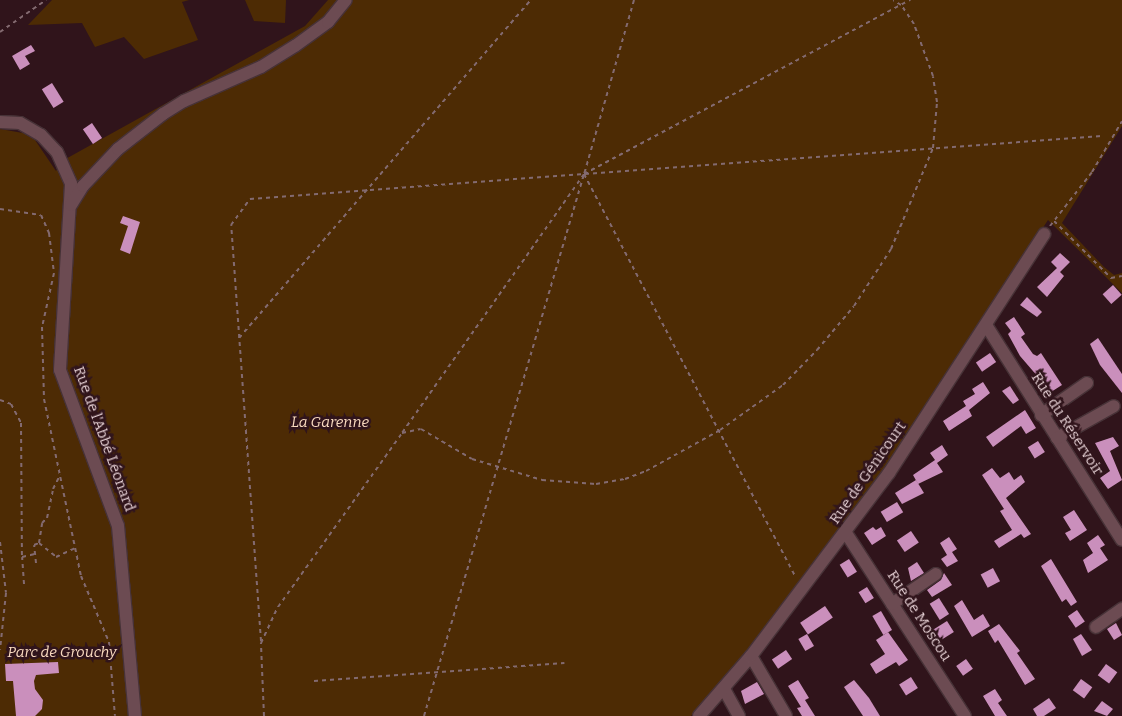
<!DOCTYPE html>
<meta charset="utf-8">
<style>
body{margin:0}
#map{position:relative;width:1122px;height:716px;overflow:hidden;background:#30141b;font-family:Bitter,serif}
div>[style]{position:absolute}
.green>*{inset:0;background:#4d2b04}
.building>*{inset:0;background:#ca8fbc;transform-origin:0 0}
.path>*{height:2px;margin-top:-1px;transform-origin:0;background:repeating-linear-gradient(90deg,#836a70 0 4px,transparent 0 8px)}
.roads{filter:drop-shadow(1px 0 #473237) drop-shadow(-1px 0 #473237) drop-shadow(0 1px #473237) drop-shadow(0 -1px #473237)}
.minor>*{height:12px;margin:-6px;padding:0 6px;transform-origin:6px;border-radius:6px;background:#6c4b52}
span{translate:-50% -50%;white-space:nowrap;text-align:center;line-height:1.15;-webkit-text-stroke:5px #30141b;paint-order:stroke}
.park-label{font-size:15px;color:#f9dabf;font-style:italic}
.street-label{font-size:15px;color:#e4cfd3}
</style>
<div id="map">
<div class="green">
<div style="clip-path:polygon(52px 0,189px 0,182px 2px,198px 40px,144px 59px,124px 37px,95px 47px,82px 23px,28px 25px)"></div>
<div style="clip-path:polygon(245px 0,286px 0,285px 23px,254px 21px)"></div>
<div style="clip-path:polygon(328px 0,1122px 0,1122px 126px,1062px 223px,1104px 267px,1114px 275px,1122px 273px,1122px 293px,1048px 220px,875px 485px,748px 651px,691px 716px,0 716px,0 129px,23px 133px,35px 140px,56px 171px,62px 161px,305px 26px)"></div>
</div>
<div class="building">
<div style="clip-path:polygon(31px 45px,35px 51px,25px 56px,30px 64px,20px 70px,12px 56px)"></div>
<div style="left:52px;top:83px;width:22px;height:12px;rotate:58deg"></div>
<div style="left:92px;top:123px;width:18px;height:11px;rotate:56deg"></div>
<div style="clip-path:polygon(123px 216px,140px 222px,130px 254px,120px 250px,128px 226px,120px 223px)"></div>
<div style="clip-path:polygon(1060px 253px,1070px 262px,1060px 272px,1064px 276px,1047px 297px,1037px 287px,1057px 268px,1051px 262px)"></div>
<div style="left:1113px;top:285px;width:13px;height:14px;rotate:48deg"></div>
<div style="clip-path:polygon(1027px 297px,1042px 312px,1037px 317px,1020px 305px)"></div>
<div style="clip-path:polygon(1014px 317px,1025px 334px,1021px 337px,1033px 354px,1037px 356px,1041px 353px,1062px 385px,1051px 392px,1020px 356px,1008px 334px,1011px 331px,1005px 323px)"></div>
<div style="clip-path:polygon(1098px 338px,1122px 374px,1122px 393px,1100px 365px,1090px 344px)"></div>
<div style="left:990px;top:353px;width:11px;height:17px;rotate:56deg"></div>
<div style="clip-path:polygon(983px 382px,990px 393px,969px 410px,972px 416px,949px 431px,943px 421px,966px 406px,963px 401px,975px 394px,972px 389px)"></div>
<div style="clip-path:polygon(1010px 386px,1019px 400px,1013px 404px,1002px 391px)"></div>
<div style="clip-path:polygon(1025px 410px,1036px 428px,1026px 434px,1021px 426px,993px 447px,986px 437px)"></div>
<div style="clip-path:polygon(1113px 437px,1119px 446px,1110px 451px,1122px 480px,1108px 489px,1100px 478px,1110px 471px,1095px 443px)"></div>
<div style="left:1038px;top:441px;width:13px;height:12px;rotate:58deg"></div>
<div style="clip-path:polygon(942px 445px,948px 455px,937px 463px,943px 472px,918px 484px,913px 475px,935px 460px,930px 453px)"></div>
<div style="clip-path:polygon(992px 468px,1000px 478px,1009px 472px,1014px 480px,1021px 475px,1025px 482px,1006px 498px,1031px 534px,1024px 538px,1021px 534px,999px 548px,994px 541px,1012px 530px,1000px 511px,1004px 509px,982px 475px)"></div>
<div style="clip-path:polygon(916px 480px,924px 493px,902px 504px,895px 493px)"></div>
<div style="left:897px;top:502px;width:12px;height:19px;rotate:59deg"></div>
<div style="clip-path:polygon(1074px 510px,1087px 530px,1070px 541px,1065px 533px,1071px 530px,1063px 517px)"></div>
<div style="clip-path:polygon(873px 527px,876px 530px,881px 527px,886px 536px,872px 545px,864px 533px)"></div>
<div style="left:911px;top:531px;width:14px;height:17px;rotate:56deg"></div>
<div style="clip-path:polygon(1098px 535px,1105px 545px,1100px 548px,1108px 560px,1088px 573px,1083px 560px,1093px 553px,1087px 543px)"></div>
<div style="clip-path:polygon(949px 537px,957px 549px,952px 552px,958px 561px,947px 567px,941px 559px,947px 555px,940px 543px)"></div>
<div style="left:849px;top:559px;width:15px;height:11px;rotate:58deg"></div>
<div style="clip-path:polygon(1051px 559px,1077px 602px,1071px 606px,1066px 599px,1062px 602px,1041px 566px)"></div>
<div style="clip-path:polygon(917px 562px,924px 573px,911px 581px,908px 568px)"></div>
<div style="left:993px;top:568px;width:15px;height:14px;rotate:62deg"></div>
<div style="clip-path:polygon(944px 573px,952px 585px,932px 597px,927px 590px,941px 580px)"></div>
<div style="left:867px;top:587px;width:13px;height:10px;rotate:58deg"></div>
<div style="left:939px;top:598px;width:19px;height:11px;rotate:58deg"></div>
<div style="clip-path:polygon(962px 600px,974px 620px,983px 614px,990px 626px,972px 637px,954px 606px)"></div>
<div style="left:825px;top:606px;width:14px;height:30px;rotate:56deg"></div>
<div style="left:1077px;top:610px;width:14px;height:11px;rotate:56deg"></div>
<div style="left:881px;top:611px;width:22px;height:10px;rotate:60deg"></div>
<div style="left:947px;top:621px;width:13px;height:16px;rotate:58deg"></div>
<div style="clip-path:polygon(1116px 623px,1122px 635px,1114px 640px,1107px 629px)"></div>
<div style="clip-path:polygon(999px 624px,1020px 651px,1017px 653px,1035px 679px,1025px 685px,998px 640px,995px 643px,988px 631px)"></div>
<div style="clip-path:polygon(888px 632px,908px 660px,899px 666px,896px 662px,876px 674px,870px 664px,885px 654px,876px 640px)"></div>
<div style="left:807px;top:634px;width:14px;height:10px;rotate:60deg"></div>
<div style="clip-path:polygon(1081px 634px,1092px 650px,1082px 656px,1073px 639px)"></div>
<div style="left:786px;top:650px;width:11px;height:17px;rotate:56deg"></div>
<div style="left:966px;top:659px;width:12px;height:12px;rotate:55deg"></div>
<div style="clip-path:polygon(58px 662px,59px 673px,36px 675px,34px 681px,35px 689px,43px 700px,42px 709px,35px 716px,16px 716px,13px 681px,6px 681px,5px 664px)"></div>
<div style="left:1106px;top:664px;width:14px;height:14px;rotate:36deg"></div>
<div style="left:911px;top:677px;width:13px;height:14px;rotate:58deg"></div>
<div style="left:1081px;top:679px;width:14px;height:14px;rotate:36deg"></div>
<div style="clip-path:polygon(798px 680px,809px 698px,805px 700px,815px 716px,802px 716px,797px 708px,801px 707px,788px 686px)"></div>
<div style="clip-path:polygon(854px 680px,869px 698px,880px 716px,863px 716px,844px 687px)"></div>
<div style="clip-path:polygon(757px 682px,764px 694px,745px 704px,741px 691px)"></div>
<div style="clip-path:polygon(995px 689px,1002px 700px,998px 703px,1007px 716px,995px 716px,983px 696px)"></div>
<div style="clip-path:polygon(1049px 698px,1056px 708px,1044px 716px,1037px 716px,1033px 709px)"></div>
<div style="clip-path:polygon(1102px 701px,1113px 709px,1107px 716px,1094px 711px)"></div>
</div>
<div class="path">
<div style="left:634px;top:0;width:181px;rotate:106deg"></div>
<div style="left:584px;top:174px;width:455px;rotate:62.3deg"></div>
<div style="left:0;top:32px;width:56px;rotate:-34.8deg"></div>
<div style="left:585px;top:174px;width:518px;rotate:-4.2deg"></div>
<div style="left:0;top:209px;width:41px;rotate:8.3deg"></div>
<div style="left:41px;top:215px;width:20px;rotate:66deg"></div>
<div style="left:49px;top:233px;width:40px;rotate:82.9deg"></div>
<div style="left:54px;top:273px;width:55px;rotate:102.5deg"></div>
<div style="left:42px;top:327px;width:72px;rotate:88.4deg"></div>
<div style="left:44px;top:399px;width:181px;rotate:78.2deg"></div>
<div style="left:81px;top:576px;width:72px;rotate:67deg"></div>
<div style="left:109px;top:642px;width:74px;rotate:85.4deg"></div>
<div style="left:1054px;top:221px;width:81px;rotate:45deg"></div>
<div style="left:1111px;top:278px;width:11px;rotate:-10deg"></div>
<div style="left:1050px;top:226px;width:68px;rotate:-52.1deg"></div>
<div style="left:1092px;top:172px;width:59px;rotate:-59.5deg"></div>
<div style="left:239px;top:338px;width:447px;rotate:-49.2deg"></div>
<div style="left:0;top:400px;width:12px;rotate:20deg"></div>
<div style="left:11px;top:404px;width:21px;rotate:62deg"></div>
<div style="left:21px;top:423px;width:134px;rotate:89.6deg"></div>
<div style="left:0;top:542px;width:51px;rotate:83.3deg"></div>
<div style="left:6px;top:593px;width:57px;rotate:96deg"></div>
<div style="left:39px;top:543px;width:22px;rotate:39deg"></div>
<div style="left:56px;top:557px;width:21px;rotate:-25deg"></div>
<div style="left:36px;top:563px;width:18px;rotate:-96deg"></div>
<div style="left:34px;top:545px;width:5px;rotate:-22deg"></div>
<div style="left:39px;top:543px;width:20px;rotate:-81deg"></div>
<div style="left:42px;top:523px;width:7px;rotate:-45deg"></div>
<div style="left:47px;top:518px;width:30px;rotate:-78deg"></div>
<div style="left:53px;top:489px;width:16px;rotate:-63deg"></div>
<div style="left:24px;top:584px;width:27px;rotate:-94deg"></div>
<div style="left:22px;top:557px;width:13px;rotate:-13deg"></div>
<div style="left:261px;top:641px;width:417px;rotate:-94.1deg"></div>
<div style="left:231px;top:225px;width:32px;rotate:-54deg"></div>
<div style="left:250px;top:199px;width:335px;rotate:-4.3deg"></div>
<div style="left:584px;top:174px;width:317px;rotate:125.1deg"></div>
<div style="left:314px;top:681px;width:251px;rotate:-4.1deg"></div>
<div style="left:264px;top:716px;width:73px;rotate:-92.4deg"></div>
<div style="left:261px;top:643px;width:40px;rotate:-65deg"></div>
<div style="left:278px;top:607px;width:214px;rotate:-54.5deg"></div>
<div style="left:402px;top:433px;width:19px;rotate:-12deg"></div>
<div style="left:421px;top:429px;width:59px;rotate:30.5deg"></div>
<div style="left:472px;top:459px;width:73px;rotate:16.7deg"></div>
<div style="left:542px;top:480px;width:54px;rotate:4.2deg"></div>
<div style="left:596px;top:484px;width:29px;rotate:-10deg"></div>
<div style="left:625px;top:479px;width:22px;rotate:-21deg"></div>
<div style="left:646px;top:471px;width:85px;rotate:-29deg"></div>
<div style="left:720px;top:430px;width:77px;rotate:-35.5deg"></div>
<div style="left:783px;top:385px;width:49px;rotate:-45.8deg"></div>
<div style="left:817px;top:350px;width:57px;rotate:-49.9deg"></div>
<div style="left:854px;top:306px;width:68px;rotate:-57deg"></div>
<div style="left:891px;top:249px;width:109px;rotate:-67.4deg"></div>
<div style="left:933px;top:148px;width:46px;rotate:-85deg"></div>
<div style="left:937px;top:102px;width:26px;rotate:-99deg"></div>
<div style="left:933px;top:76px;width:55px;rotate:-110.1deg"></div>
<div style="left:914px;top:24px;width:23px;rotate:-124deg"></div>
<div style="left:901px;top:5px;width:9px;rotate:-148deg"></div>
<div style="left:424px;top:716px;width:565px;rotate:-73.55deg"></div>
<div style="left:584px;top:174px;width:370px;rotate:-28.1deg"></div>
</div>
<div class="roads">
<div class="minor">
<div style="left:0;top:122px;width:20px;rotate:3deg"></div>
<div style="left:20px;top:123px;width:24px;rotate:30deg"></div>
<div style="left:41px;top:135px;width:23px;rotate:47deg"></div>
<div style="left:57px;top:152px;width:35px;rotate:66deg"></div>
<div style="left:71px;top:184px;width:186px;rotate:93.4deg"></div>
<div style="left:60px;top:370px;width:166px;rotate:69.6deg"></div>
<div style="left:118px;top:526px;width:191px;rotate:84.9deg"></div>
<div style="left:71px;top:205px;width:22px;rotate:-58deg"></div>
<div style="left:83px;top:186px;width:51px;rotate:-46.6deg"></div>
<div style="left:118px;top:149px;width:57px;rotate:-37.9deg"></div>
<div style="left:163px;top:114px;width:25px;rotate:-32deg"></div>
<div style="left:184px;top:101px;width:84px;rotate:-23.8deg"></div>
<div style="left:261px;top:67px;width:40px;rotate:-32deg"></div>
<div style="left:295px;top:46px;width:41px;rotate:-36deg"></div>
<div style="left:328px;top:22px;width:28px;rotate:-51deg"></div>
<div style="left:986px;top:325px;width:254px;rotate:57.7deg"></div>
<div style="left:1041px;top:415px;width:56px;rotate:-34.8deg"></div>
<div style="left:1057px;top:438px;width:65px;rotate:-29.3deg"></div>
<div style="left:846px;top:533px;width:218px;rotate:57deg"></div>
<div style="left:892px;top:604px;width:53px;rotate:-34.3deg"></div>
<div style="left:1096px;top:627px;width:32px;rotate:-35deg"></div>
<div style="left:751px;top:656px;width:69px;rotate:59.7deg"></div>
<div style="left:724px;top:689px;width:31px;rotate:61deg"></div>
<div style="left:699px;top:716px;width:79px;rotate:-49.1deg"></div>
<div style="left:751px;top:656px;width:229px;rotate:-53deg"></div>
<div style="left:889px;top:473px;width:285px;rotate:-57deg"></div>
</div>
</div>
<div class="park-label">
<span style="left:330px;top:423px">La Garenne</span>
<span style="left:62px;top:653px">Parc de Grouchy</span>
</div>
<div class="street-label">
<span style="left:1067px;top:424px;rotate:57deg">Rue du Réservoir</span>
<span style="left:104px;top:439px;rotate:70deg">Rue de l'Abbé Léonard</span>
<span style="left:868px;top:473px;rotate:-55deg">Rue de Génicourt</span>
<span style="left:919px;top:616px;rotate:57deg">Rue de Moscou</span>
</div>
</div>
